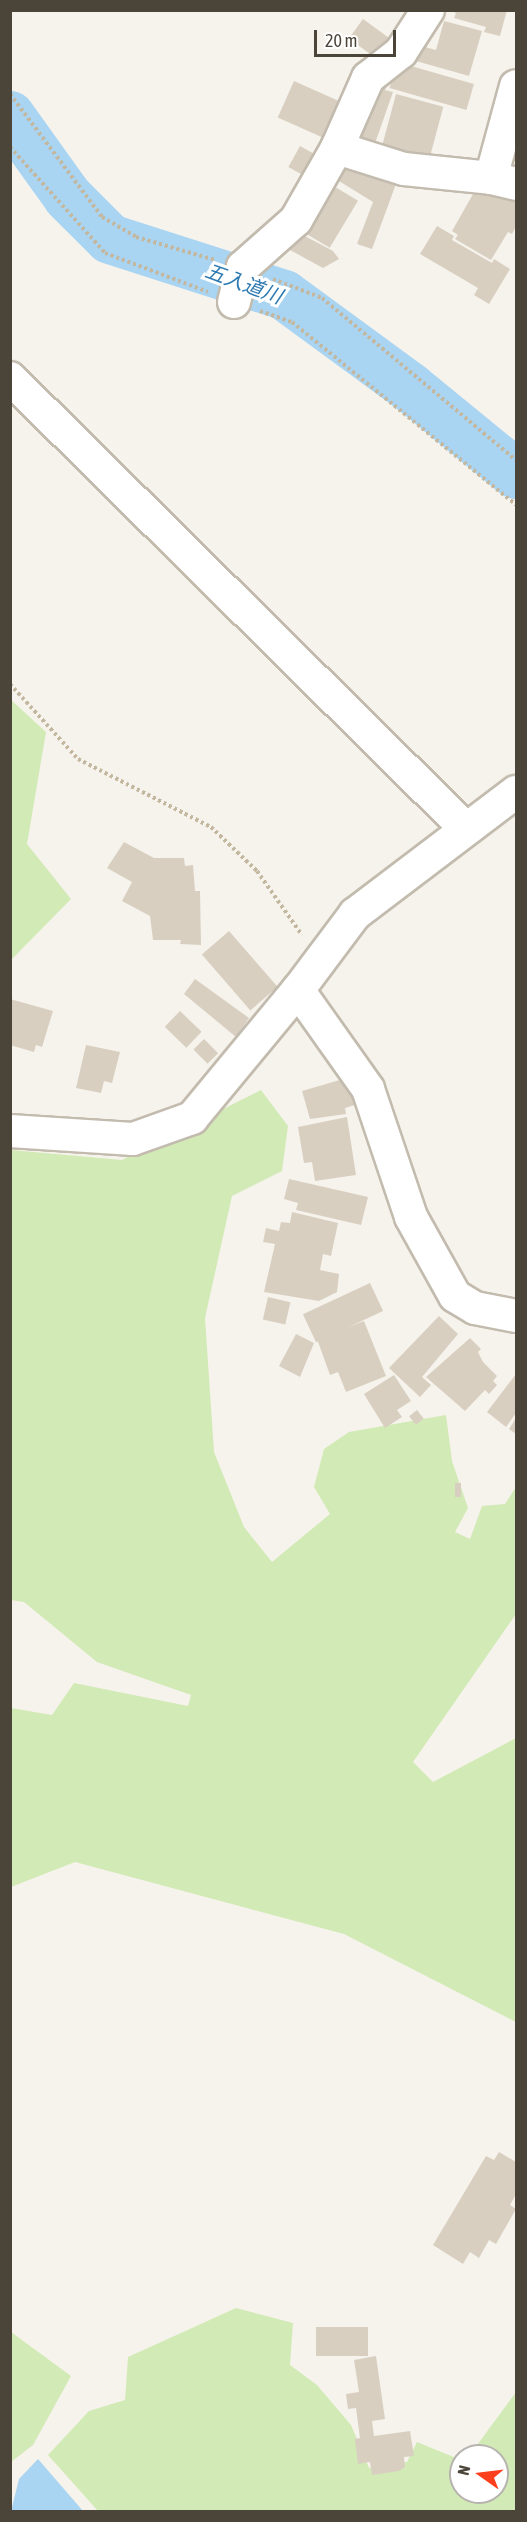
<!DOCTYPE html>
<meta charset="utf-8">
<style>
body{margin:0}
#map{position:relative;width:527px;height:2522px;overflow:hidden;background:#f6f3ec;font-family:"Asap Condensed","Noto Sans JP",sans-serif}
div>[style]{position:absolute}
.green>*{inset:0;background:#d2eab5}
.water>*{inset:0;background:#a9d4f2}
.river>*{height:50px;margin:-25px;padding:0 25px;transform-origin:25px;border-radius:25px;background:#a9d4f2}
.building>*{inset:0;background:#d8cfc1;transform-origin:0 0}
.path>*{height:4px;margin-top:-2px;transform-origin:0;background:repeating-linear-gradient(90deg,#c4b79f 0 3px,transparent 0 6px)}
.roads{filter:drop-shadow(2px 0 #c2bbae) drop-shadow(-2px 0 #c2bbae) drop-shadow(0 2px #c2bbae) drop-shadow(0 -2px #c2bbae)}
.minor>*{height:32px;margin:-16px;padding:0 16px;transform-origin:16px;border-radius:16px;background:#fff}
span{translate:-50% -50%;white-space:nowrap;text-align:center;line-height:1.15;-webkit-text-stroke:6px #fff;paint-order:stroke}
.water-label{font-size:20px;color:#2e7ab2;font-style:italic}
.frame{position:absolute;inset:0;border:12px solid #4b4439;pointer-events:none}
.north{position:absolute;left:449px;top:2444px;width:60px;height:60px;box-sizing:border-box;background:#fff;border:2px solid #b7b4b0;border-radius:50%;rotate:284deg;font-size:16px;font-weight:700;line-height:24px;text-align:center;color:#4b4439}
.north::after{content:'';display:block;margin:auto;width:21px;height:27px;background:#fc3f1d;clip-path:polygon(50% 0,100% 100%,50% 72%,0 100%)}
.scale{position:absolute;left:314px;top:30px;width:82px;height:27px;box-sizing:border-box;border:3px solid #4b4439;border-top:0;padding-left:8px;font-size:18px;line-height:21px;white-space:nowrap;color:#4b4439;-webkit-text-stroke:4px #fff;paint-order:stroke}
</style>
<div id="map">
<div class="green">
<div style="clip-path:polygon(10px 699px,46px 732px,27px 844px,71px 899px,11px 960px)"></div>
<div style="clip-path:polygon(261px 1090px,288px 1126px,282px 1171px,232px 1196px,205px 1318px,214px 1452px,244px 1527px,272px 1562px,330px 1514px,314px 1487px,324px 1449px,349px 1432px,446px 1415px,452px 1461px,468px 1508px,455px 1532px,470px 1539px,482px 1506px,505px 1504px,516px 1487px,516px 1614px,413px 1762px,433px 1782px,516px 1738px,516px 2022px,344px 1934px,75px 1862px,11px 1887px,11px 1708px,52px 1715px,74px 1683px,188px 1706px,191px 1695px,97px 1662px,24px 1602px,11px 1600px,11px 1150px,122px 1160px)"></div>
<div style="clip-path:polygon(236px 2308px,293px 2323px,290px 2365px,317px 2385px,351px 2425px,369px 2468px,407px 2462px,417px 2442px,461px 2460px,461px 2492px,497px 2492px,497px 2456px,469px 2456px,516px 2392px,516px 2511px,98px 2511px,48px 2455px,89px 2411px,125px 2400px,128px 2357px)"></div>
<div style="clip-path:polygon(11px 2332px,71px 2376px,33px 2445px,11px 2462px)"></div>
</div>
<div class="water">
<div style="clip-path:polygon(38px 2459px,83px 2511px,11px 2511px,19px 2479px)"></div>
</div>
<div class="river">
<div style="left:10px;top:116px;width:100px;rotate:54.4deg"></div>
<div style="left:68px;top:197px;width:59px;rotate:45deg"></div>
<div style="left:110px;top:239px;width:183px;rotate:17.8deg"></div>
<div style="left:284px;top:295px;width:157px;rotate:36.2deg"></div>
<div style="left:411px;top:388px;width:136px;rotate:39.3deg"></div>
</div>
<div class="building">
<div style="clip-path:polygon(449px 10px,507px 10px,500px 36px,484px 32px,486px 27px,454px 18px,456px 13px)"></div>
<div style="left:363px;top:19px;width:37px;height:24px;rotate:36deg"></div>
<div style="clip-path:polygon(444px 21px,482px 31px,469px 76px,409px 59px,414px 44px,436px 50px)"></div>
<div style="left:397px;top:62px;width:80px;height:27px;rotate:16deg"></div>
<div style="clip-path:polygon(374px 77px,388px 83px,385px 90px,393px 92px,372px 152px,349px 142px)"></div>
<div style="left:294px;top:81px;width:54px;height:40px;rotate:24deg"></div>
<div style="left:396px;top:94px;width:49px;height:58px;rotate:15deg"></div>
<div style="left:300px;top:146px;width:21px;height:24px;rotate:29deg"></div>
<div style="clip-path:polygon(337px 152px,399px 176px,372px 249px,357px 244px,373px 202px,326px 173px)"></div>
<div style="left:322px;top:179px;width:42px;height:55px;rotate:31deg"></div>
<div style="clip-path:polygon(481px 180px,516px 200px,516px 226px,512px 234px,508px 232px,491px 260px,455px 239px,458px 235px,452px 231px)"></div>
<div style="clip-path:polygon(437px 226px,454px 236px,452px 240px,492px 263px,494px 259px,510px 269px,489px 304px,474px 295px,478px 288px,420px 254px)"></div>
<div style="clip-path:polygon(288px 227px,333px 251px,339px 259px,323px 268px,279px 244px)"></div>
<div style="clip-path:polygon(124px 842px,154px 858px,184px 858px,185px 866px,193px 865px,195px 891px,200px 891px,201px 945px,180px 944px,181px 940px,153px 940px,150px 916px,122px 901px,132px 882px,107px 868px)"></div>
<div style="left:229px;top:931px;width:74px;height:36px;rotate:49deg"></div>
<div style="clip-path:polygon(195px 979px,249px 1018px,236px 1037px,184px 994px)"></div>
<div style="clip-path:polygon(10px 999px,53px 1011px,42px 1047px,36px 1045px,34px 1052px,10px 1045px)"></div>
<div style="left:180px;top:1011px;width:30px;height:22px;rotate:44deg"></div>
<div style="left:204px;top:1039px;width:20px;height:15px;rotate:45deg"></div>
<div style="clip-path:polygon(86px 1045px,120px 1052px,112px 1083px,104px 1081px,101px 1093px,76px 1088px)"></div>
<div style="clip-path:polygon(350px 1077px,358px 1104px,345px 1108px,346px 1114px,310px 1119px,302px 1091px)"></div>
<div style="clip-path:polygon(347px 1117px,356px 1175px,315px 1181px,312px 1162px,304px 1163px,298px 1127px)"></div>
<div style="clip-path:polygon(289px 1179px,368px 1197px,361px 1225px,296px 1210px,298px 1203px,284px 1199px)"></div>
<div style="clip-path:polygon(292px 1212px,338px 1223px,331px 1256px,323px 1254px,320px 1270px,339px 1274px,337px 1292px,319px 1301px,264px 1292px,275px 1244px,263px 1242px,266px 1228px,279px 1231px,281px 1222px,290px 1223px)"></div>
<div style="left:370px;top:1283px;width:31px;height:74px;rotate:65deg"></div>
<div style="left:268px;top:1297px;width:23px;height:23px;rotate:13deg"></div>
<div style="clip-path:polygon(439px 1316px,458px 1334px,422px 1377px,431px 1385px,420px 1397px,389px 1368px)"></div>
<div style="clip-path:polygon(364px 1321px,386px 1376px,346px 1392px,338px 1372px,330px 1375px,317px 1339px)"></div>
<div style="clip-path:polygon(296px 1334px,314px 1343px,300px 1377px,279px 1366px)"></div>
<div style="clip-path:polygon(470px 1338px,481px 1349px,478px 1352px,483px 1362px,497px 1376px,493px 1381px,497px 1385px,489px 1394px,485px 1390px,465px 1411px,426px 1377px)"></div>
<div style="clip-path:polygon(516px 1374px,516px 1413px,506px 1427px,487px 1412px)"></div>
<div style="clip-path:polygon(394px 1375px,411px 1401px,397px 1410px,402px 1417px,385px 1428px,364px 1394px)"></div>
<div style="left:417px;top:1410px;width:11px;height:10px;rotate:52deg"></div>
<div style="clip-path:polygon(516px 1418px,516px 1434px,509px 1429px)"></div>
<div style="left:455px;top:1483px;width:6px;height:14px"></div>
<div style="clip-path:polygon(499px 2152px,516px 2162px,516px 2194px,510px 2205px,516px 2209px,496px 2244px,489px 2240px,479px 2258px,470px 2252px,463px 2264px,433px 2245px,486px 2156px,494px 2160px)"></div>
<div style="left:368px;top:2327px;width:29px;height:52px;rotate:90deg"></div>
<div style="clip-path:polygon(376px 2356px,385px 2419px,372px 2421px,374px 2436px,410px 2431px,414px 2456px,404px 2457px,405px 2467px,399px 2471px,372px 2475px,370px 2462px,358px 2464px,355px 2439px,360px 2438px,356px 2408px,348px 2409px,346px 2394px,359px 2392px,354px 2360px)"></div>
</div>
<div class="path">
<div style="left:10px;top:94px;width:154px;rotate:53.2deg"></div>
<div style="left:102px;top:217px;width:39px;rotate:30deg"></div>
<div style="left:136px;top:237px;width:82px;rotate:16.2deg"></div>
<div style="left:10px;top:147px;width:142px;rotate:48.1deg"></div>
<div style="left:105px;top:253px;width:110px;rotate:20.7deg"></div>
<div style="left:273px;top:279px;width:53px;rotate:21.2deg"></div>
<div style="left:322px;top:298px;width:253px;rotate:39.9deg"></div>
<div style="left:260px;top:311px;width:34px;rotate:19deg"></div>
<div style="left:292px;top:322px;width:289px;rotate:39.2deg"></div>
<div style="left:10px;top:684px;width:101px;rotate:47.8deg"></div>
<div style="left:78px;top:759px;width:149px;rotate:27.1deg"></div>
<div style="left:211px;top:827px;width:64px;rotate:43.7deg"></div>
<div style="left:257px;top:871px;width:78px;rotate:54.9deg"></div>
</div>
<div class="roads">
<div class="minor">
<div style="left:337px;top:148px;width:70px;rotate:17.4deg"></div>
<div style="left:404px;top:169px;width:87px;rotate:5.9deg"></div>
<div style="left:491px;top:178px;width:26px;rotate:13deg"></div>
<div style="left:491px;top:178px;width:95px;rotate:-74.8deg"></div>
<div style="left:234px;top:302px;width:36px;rotate:-76deg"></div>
<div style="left:243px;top:267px;width:71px;rotate:-41.6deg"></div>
<div style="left:296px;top:220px;width:83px;rotate:-60.3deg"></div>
<div style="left:337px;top:148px;width:77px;rotate:-66.1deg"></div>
<div style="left:368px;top:78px;width:42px;rotate:-38.2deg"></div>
<div style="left:401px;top:52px;width:50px;rotate:-57.3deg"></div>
<div style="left:10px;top:378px;width:641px;rotate:44.68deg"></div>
<div style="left:298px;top:990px;width:121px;rotate:54.7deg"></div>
<div style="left:368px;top:1089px;width:135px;rotate:71.4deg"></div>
<div style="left:411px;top:1217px;width:90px;rotate:60.9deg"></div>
<div style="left:455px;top:1296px;width:23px;rotate:31deg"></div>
<div style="left:475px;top:1308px;width:42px;rotate:11deg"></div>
<div style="left:10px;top:1131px;width:123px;rotate:3.7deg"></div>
<div style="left:133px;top:1139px;width:63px;rotate:-19.6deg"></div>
<div style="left:192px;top:1118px;width:166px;rotate:-50.4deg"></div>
<div style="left:298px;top:990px;width:95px;rotate:-53.1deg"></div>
<div style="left:355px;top:914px;width:202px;rotate:-37.2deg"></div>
</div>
</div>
<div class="water-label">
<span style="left:244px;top:283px;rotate:20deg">五入道川</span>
</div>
<div class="frame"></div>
<div class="north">N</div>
<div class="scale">20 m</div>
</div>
